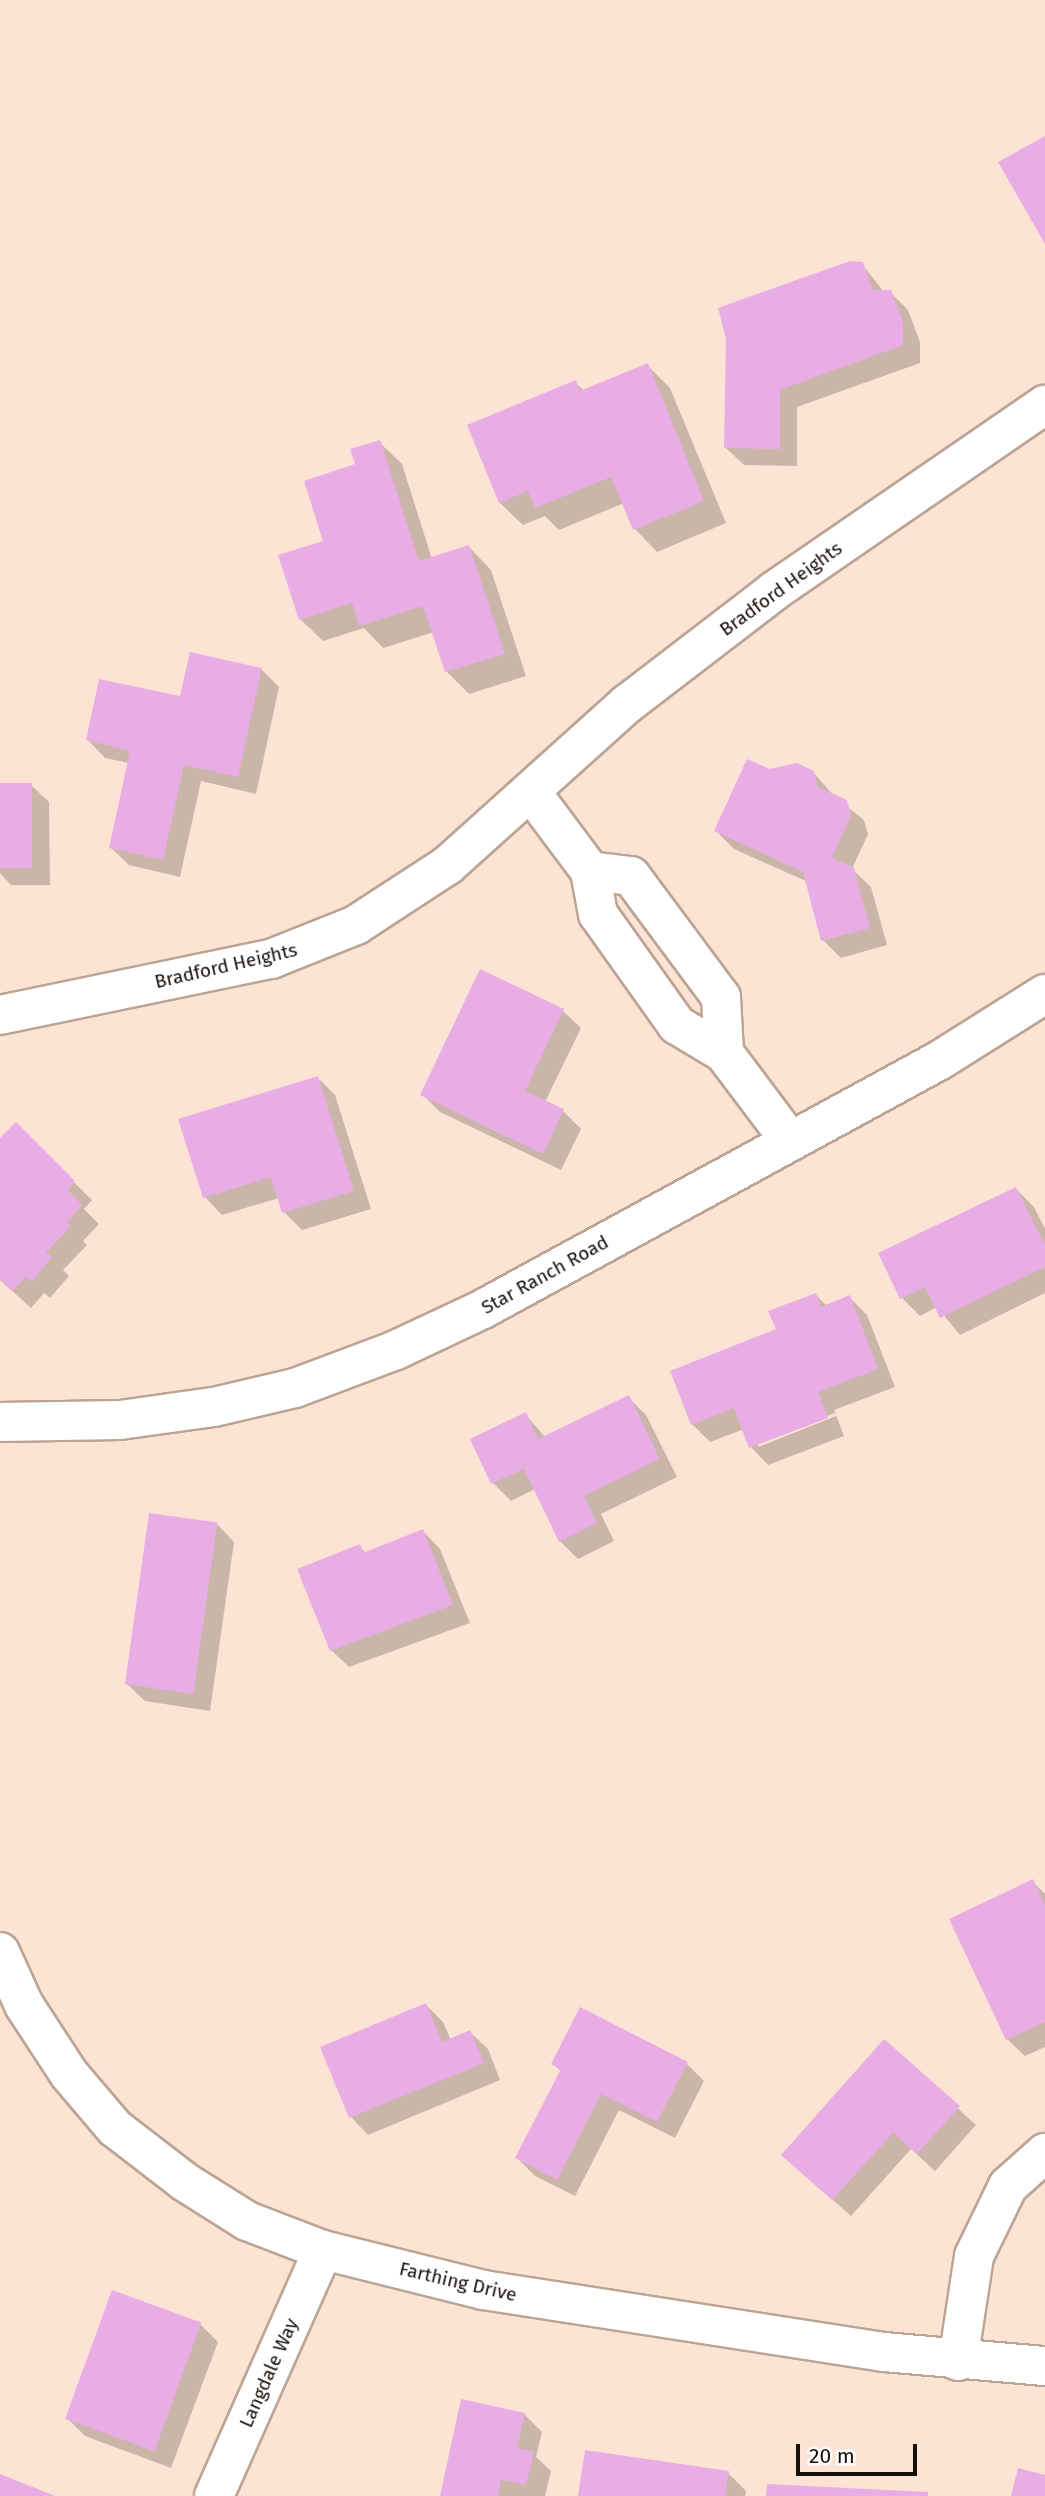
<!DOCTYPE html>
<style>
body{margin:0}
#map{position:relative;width:1045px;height:2496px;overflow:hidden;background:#fde3d4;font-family:"Fira Sans",sans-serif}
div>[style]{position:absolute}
.shadow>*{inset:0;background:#0003}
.building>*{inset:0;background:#e8ade5;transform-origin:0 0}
.roads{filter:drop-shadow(2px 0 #bca495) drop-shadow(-2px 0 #bca495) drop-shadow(0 2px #bca495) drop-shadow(0 -2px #bca495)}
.minor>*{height:38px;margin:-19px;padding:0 19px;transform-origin:19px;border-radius:19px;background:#fff}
.tertiary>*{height:38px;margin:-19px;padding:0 19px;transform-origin:19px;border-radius:19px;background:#fff}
span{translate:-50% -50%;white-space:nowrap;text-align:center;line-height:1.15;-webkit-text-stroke:6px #fff;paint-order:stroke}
.street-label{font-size:19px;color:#170f0a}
.scale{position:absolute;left:796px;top:2444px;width:121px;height:32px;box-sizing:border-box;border:4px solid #170f0a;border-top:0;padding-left:9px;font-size:21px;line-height:24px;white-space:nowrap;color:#170f0a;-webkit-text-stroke:5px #fff;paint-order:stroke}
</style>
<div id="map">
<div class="shadow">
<div style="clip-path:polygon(862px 264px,884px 292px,890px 292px,908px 310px,920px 342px,920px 363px,797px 407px,797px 466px,744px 465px,726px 448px)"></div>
<div style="clip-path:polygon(648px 366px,670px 388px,726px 523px,657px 552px,635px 529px,624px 503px,559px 530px,545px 516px,523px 525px,500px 503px,469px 426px,575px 382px,584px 391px)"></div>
<div style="clip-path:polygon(379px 442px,402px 464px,432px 559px,469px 547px,491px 570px,526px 676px,469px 694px,447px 672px,434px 632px,383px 648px,364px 628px,323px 641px,300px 619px,357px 465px)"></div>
<div style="clip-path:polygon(261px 669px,279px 687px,256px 794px,201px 781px,180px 877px,129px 865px,111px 848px,129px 763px,105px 758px,88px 740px)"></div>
<div style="clip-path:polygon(770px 771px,813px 772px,833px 795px,864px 820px,868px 834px,852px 869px,871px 887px,887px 945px,841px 958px,823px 940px,808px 882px,734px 849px,716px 831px)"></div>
<div style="clip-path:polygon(0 785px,31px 785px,49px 802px,50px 885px,11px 885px,0 873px)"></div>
<div style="clip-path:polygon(563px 1011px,581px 1028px,545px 1102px,563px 1111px,581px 1129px,561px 1170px,440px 1112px,422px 1094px)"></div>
<div style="clip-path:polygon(318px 1078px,335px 1095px,371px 1209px,302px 1230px,284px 1212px,279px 1198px,222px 1215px,205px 1197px)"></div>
<div style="clip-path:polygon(16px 1125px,92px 1200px,84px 1209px,99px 1224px,83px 1241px,87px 1245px,63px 1270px,69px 1276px,50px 1298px,44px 1293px,31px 1308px,0 1280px,0 1139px)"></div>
<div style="clip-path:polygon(1016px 1189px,1034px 1207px,1045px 1229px,1045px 1293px,960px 1335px,937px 1307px,920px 1316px,902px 1298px,880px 1254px)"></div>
<div style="clip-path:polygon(evenodd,816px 1295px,827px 1306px,849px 1297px,867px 1315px,895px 1387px,834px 1410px,844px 1436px,768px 1465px,751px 1447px,744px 1429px,710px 1442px,692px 1424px,816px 1295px,835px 1413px,836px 1416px,758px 1447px,758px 1443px,835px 1413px)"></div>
<div style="clip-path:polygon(629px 1398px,646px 1415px,677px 1477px,601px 1514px,614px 1541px,578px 1559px,560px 1541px,535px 1489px,511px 1501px,493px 1483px,472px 1439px,525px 1414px,545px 1437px)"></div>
<div style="clip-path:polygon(217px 1524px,234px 1542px,210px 1711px,145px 1701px,127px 1684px)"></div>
<div style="clip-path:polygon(423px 1531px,440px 1549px,470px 1623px,349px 1667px,331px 1650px,359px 1546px,367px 1554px)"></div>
<div style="clip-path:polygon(1033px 1882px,1045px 1894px,1045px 2047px,1025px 2056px,1007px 2039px)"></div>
<div style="clip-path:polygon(426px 2005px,443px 2022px,451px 2040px,470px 2032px,488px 2049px,500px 2080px,368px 2135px,351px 2117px)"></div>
<div style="clip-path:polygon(884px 2041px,976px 2125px,935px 2171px,911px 2149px,851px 2216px,801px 2172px)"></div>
<div style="clip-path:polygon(686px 2063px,704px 2081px,675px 2138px,619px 2110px,575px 2196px,535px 2176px,517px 2158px,562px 2072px,553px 2064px)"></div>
<div style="clip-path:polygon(200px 2324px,218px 2342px,171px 2468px,85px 2436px,67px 2418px)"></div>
<div style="clip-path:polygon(524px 2414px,542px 2432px,536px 2457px,551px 2471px,545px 2496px,442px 2496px)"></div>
<div style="clip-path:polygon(728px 2473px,746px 2491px,745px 2496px,580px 2496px)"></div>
</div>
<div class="building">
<div style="clip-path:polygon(1045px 136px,1045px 244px,998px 162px)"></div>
<div style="clip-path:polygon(850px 261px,863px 262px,873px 290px,891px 290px,903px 322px,903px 345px,780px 390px,780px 449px,724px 448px,726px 339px,718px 308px)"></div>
<div style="clip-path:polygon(648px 363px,704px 501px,633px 530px,611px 477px,535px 508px,528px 491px,499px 503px,467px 425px,576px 380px,580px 391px)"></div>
<div style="clip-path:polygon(380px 440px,419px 561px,469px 545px,505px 654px,445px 672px,423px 606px,359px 626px,352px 603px,299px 620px,278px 555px,323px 541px,304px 481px,355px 464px,350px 449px)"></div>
<div style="clip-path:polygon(190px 652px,262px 668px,238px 777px,184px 765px,163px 860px,109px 848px,130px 751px,86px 740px,99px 679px,180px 696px)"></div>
<div style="clip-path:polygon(747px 759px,770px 769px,797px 763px,814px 771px,818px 787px,847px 800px,851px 815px,832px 858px,854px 868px,870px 928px,821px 941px,803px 872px,714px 831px)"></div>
<div style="left:0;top:783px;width:32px;height:85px"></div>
<div style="clip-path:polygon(480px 969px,564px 1009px,525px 1091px,564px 1109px,543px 1154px,420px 1095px)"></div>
<div style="clip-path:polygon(318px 1076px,354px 1191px,282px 1213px,271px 1177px,203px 1198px,178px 1119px)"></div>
<div style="clip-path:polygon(16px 1122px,75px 1181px,68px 1190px,82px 1205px,67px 1222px,71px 1226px,46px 1252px,52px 1257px,32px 1282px,26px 1277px,12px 1291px,0 1279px,0 1138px)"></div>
<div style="clip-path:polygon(1016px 1187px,1045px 1245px,1045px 1267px,940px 1318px,925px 1287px,900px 1299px,878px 1253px)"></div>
<div style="clip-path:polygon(816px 1293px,821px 1307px,850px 1295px,878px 1369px,818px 1392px,828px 1418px,749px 1448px,734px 1408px,691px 1425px,670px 1371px,776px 1329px,768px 1311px)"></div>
<div style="clip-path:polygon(629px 1395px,660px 1459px,584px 1496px,597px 1523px,559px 1542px,524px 1469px,491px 1484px,470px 1439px,526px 1412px,538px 1439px)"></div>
<div style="left:149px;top:1513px;width:69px;height:173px;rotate:8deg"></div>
<div style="clip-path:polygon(423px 1529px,453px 1605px,330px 1651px,297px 1569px,360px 1544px,363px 1553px)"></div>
<div style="clip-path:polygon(1033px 1879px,1045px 1905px,1045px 2022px,1006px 2040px,949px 1919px)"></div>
<div style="clip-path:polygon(426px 2003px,442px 2042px,470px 2030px,484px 2063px,349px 2118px,320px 2047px)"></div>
<div style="clip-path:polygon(580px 2007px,688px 2062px,657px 2122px,601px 2094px,557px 2180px,515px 2158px,561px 2069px,551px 2064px)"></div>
<div style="clip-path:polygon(884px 2039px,960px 2106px,917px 2154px,893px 2133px,832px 2200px,781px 2155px)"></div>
<div style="left:112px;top:2290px;width:95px;height:137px;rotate:20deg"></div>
<div style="clip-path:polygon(461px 2399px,525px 2413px,517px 2448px,534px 2452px,526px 2485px,501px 2480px,498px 2496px,440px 2496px)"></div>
<div style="clip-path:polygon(585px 2450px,729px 2471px,725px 2496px,578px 2496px)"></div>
<div style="clip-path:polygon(1018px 2468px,1045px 2475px,1045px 2496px,1011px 2496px)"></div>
<div style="clip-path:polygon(0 2474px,55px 2496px,0 2496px)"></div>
<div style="clip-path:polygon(767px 2484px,928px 2492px,928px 2496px,766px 2496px)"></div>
</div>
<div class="roads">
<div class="minor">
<div style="left:531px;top:792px;width:99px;rotate:53.2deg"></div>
<div style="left:590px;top:871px;width:44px;rotate:79.5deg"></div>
<div style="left:598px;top:914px;width:136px;rotate:54.6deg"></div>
<div style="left:677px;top:1025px;width:55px;rotate:30.8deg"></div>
<div style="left:724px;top:1053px;width:110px;rotate:53.1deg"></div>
<div style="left:590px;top:871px;width:41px;rotate:7deg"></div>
<div style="left:631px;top:876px;width:151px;rotate:53.4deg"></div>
<div style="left:721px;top:997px;width:56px;rotate:86.9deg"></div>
<div style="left:0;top:1015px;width:277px;rotate:-11.7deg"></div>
<div style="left:271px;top:959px;width:92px;rotate:-21.8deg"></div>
<div style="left:356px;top:925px;width:110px;rotate:-33.1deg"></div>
<div style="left:448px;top:865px;width:241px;rotate:-42deg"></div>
<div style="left:627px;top:704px;width:185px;rotate:-37.5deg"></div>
<div style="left:774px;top:591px;width:329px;rotate:-34.5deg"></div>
<div style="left:958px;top:2361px;width:106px;rotate:-81.3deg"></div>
<div style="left:974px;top:2256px;width:78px;rotate:-64.1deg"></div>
<div style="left:1008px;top:2186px;width:50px;rotate:-41.7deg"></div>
<div style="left:214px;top:2496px;width:269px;rotate:-66.1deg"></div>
</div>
<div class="tertiary">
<div style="left:0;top:1422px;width:120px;rotate:-1deg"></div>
<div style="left:120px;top:1420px;width:95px;rotate:-7.9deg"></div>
<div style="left:214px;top:1407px;width:83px;rotate:-13.2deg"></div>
<div style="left:295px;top:1388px;width:108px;rotate:-20.6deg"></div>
<div style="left:396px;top:1350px;width:96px;rotate:-25.2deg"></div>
<div style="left:483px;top:1309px;width:520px;rotate:-28.58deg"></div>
<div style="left:940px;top:1060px;width:124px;rotate:-32.2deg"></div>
<div style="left:0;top:1952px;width:58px;rotate:65.6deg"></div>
<div style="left:24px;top:2005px;width:82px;rotate:56.9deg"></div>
<div style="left:69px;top:2074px;width:71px;rotate:49.6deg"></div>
<div style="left:115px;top:2128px;width:88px;rotate:37.6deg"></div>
<div style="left:185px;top:2182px;width:73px;rotate:32.2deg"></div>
<div style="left:247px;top:2221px;width:81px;rotate:20.9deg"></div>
<div style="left:323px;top:2250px;width:165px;rotate:14deg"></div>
<div style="left:483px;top:2290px;width:406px;rotate:8.8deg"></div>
<div style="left:884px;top:2352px;width:162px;rotate:5deg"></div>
</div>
</div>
<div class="street-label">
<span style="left:781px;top:589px;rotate:-36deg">Bradford Heights</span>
<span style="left:226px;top:966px;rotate:-13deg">Bradford Heights</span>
<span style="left:545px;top:1275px;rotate:-29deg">Star Ranch Road</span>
<span style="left:458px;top:2282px;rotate:13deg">Farthing Drive</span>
<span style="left:269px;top:2373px;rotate:-66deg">Langdale Way</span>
</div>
<div class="scale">20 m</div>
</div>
